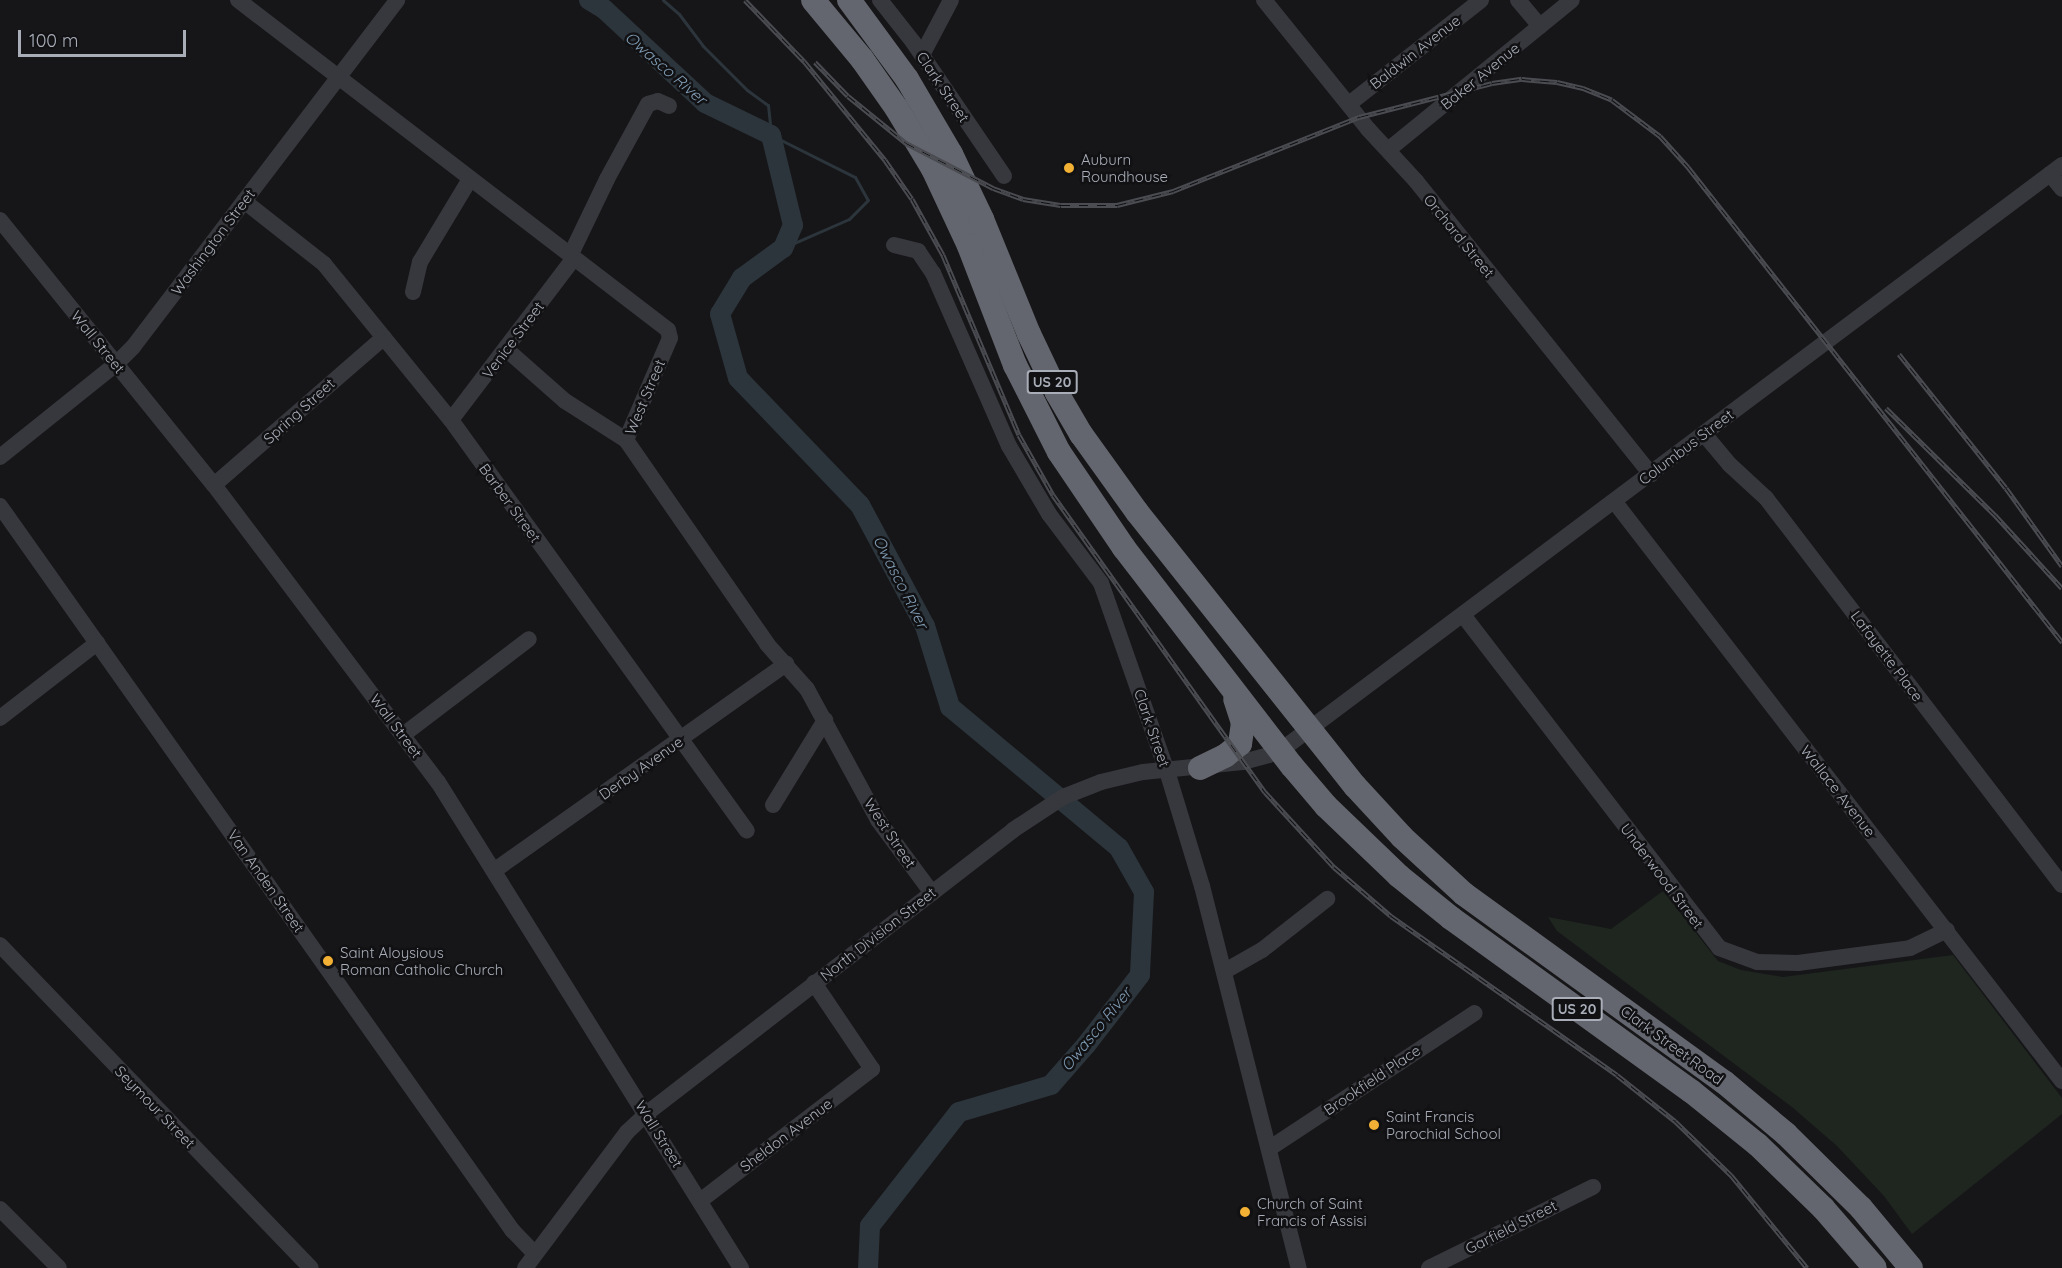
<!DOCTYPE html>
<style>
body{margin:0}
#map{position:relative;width:2062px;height:1268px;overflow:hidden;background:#161618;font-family:Quicksand,sans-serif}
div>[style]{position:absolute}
.green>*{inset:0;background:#1e261f}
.stream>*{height:3px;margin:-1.5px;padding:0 1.5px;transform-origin:1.5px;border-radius:1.5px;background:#2c353c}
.river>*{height:20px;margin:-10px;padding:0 10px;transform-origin:10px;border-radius:10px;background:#2c353c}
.minor>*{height:16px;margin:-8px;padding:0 8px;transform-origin:8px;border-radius:8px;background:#37383d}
.highway>*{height:24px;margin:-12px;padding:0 12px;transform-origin:12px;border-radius:12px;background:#63666e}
.rail>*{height:5px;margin-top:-2.5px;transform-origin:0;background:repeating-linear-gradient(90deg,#111113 0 9px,#4a4c52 0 18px);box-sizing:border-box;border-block:2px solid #4a4c52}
.dots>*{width:16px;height:16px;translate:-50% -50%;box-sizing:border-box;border:3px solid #111113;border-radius:50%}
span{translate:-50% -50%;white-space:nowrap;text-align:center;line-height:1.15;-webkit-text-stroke:5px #111113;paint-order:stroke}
.shield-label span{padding:2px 4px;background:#111113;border:2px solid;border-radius:4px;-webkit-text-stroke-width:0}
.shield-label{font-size:14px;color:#a8adb8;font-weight:700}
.street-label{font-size:15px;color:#a8adb8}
.poi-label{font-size:15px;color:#a8adb8}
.left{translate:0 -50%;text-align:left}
.water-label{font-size:16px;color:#7f9bb3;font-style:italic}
.scale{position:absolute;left:18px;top:30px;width:168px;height:27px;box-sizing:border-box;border:3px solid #a8adb8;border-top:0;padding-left:8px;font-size:18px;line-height:21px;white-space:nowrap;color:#a8adb8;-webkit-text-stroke:4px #111113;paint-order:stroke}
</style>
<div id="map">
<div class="green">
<div style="clip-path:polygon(1663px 891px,1718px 961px,1741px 970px,1783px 977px,1953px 955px,2062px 1098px,2062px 1114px,1912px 1234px,1884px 1196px,1837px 1146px,1792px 1107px,1557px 931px,1548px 917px,1611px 929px)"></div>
</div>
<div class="stream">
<div style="left:663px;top:0;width:21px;rotate:41deg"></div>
<div style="left:679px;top:14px;width:39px;rotate:53deg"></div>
<div style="left:702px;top:45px;width:64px;rotate:45deg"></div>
<div style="left:747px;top:90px;width:26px;rotate:36deg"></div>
<div style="left:768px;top:105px;width:30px;rotate:84deg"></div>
<div style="left:771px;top:135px;width:94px;rotate:26.6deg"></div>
<div style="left:855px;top:177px;width:26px;rotate:61deg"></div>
<div style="left:868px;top:200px;width:27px;rotate:135deg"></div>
<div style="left:849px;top:219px;width:72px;rotate:156.3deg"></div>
</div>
<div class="river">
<div style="left:589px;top:0;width:17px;rotate:31deg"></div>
<div style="left:604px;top:9px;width:138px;rotate:42.9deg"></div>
<div style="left:705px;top:103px;width:73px;rotate:25.9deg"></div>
<div style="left:771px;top:135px;width:93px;rotate:76.3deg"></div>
<div style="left:793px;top:225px;width:25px;rotate:113deg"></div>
<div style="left:783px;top:248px;width:51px;rotate:143.8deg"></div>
<div style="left:742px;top:278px;width:42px;rotate:121.4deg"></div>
<div style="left:720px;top:314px;width:66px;rotate:74.3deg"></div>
<div style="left:738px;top:378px;width:176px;rotate:46.2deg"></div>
<div style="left:860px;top:505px;width:137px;rotate:61.8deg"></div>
<div style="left:925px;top:626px;width:85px;rotate:72.8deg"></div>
<div style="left:950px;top:707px;width:220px;rotate:39.8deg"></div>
<div style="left:1119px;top:848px;width:51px;rotate:60.4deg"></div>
<div style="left:1144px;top:892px;width:83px;rotate:92.8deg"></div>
<div style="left:1140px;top:975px;width:88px;rotate:127.6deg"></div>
<div style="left:1086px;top:1045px;width:53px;rotate:131.2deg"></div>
<div style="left:1051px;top:1085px;width:96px;rotate:163.6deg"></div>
<div style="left:959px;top:1112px;width:145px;rotate:128deg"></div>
<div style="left:870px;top:1226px;width:42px;rotate:92.7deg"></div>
</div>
<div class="minor">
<div style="left:238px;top:0;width:542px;rotate:37.5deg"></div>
<div style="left:668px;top:330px;width:8px;rotate:76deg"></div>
<div style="left:670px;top:338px;width:111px;rotate:113.3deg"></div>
<div style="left:626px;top:440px;width:248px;rotate:55.3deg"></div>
<div style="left:767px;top:644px;width:60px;rotate:48.4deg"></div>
<div style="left:807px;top:689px;width:149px;rotate:61.5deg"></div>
<div style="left:878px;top:820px;width:91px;rotate:53.5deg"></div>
<div style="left:880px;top:0;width:53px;rotate:51.8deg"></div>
<div style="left:913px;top:42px;width:162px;rotate:55.8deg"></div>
<div style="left:1264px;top:0;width:166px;rotate:51.1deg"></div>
<div style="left:1368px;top:129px;width:71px;rotate:47.3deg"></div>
<div style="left:1416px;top:181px;width:376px;rotate:51.3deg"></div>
<div style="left:1518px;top:0;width:34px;rotate:50deg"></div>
<div style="left:922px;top:55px;width:62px;rotate:-62.2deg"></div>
<div style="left:1349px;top:104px;width:168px;rotate:-38.2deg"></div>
<div style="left:1388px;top:150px;width:237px;rotate:-39.2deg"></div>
<div style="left:2050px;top:174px;width:19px;rotate:51deg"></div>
<div style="left:244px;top:201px;width:102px;rotate:38.2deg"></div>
<div style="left:324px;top:264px;width:201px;rotate:50.9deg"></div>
<div style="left:451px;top:420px;width:506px;rotate:54.24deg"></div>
<div style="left:0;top:220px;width:341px;rotate:51.1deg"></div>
<div style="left:214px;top:485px;width:372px;rotate:53deg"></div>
<div style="left:438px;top:782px;width:573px;rotate:58.06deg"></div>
<div style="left:894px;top:245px;width:25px;rotate:14deg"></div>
<div style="left:918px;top:251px;width:27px;rotate:56deg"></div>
<div style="left:933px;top:273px;width:189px;rotate:66.3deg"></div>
<div style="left:1009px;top:446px;width:79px;rotate:59.5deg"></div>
<div style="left:1049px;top:514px;width:86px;rotate:53deg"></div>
<div style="left:1101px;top:583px;width:199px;rotate:70.7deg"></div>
<div style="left:1167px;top:771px;width:120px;rotate:73.1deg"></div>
<div style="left:1202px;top:886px;width:394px;rotate:75.8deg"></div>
<div style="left:570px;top:256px;width:85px;rotate:-64.3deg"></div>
<div style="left:607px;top:179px;width:85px;rotate:-61.3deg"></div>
<div style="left:648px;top:104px;width:10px;rotate:-17deg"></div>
<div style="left:658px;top:101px;width:12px;rotate:24deg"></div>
<div style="left:413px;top:292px;width:31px;rotate:-77deg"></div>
<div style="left:420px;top:262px;width:97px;rotate:-58.9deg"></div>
<div style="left:506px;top:349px;width:79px;rotate:41.4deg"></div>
<div style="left:565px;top:401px;width:72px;rotate:32.6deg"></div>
<div style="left:451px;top:420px;width:203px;rotate:-52.8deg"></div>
<div style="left:1704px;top:434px;width:39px;rotate:50deg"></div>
<div style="left:1729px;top:464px;width:50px;rotate:42.6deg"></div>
<div style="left:1766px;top:498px;width:487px;rotate:52.6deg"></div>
<div style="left:0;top:457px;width:149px;rotate:-38.7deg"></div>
<div style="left:116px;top:364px;width:24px;rotate:-45deg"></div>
<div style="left:133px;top:347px;width:436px;rotate:-52.7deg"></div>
<div style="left:214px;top:485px;width:225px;rotate:-41deg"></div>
<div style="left:1614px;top:501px;width:733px;rotate:52.32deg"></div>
<div style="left:0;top:506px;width:887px;rotate:54.73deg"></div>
<div style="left:512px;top:1230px;width:33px;rotate:46deg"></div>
<div style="left:1463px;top:615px;width:420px;rotate:52.4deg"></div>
<div style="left:1719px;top:948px;width:40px;rotate:20.2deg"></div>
<div style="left:1757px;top:962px;width:41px;rotate:1.4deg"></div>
<div style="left:1798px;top:963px;width:113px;rotate:-7.6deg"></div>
<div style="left:1910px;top:948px;width:41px;rotate:-25.9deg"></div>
<div style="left:0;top:718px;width:123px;rotate:-37.7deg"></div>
<div style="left:403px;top:735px;width:158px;rotate:-37.3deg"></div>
<div style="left:773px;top:805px;width:100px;rotate:-58.5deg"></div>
<div style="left:495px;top:870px;width:357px;rotate:-35.3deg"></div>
<div style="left:0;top:945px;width:448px;rotate:46.1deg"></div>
<div style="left:1225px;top:971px;width:43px;rotate:-29.6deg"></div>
<div style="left:1262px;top:950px;width:83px;rotate:-38.1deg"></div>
<div style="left:1270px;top:1148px;width:245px;rotate:-33.4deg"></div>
<div style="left:700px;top:1201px;width:217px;rotate:-37.5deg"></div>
<div style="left:872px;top:1069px;width:104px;rotate:-124deg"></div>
<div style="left:0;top:1209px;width:83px;rotate:45deg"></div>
<div style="left:525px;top:1268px;width:170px;rotate:-53.1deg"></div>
<div style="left:627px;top:1132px;width:26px;rotate:-43deg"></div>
<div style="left:646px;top:1114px;width:464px;rotate:-37.7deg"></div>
<div style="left:1013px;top:830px;width:60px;rotate:-33.4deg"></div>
<div style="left:1063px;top:797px;width:41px;rotate:-21.5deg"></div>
<div style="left:1101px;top:782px;width:43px;rotate:-13.4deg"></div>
<div style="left:1143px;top:772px;width:100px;rotate:-5.7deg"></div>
<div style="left:1243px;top:762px;width:27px;rotate:-15deg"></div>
<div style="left:1269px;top:755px;width:21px;rotate:-28deg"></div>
<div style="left:1288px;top:745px;width:967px;rotate:-36.85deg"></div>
<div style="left:1429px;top:1268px;width:183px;rotate:-26.3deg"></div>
</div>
<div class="highway">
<div style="left:813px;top:0;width:77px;rotate:50.3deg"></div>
<div style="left:862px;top:59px;width:61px;rotate:55deg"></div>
<div style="left:897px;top:109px;width:70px;rotate:59deg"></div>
<div style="left:933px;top:169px;width:85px;rotate:64.9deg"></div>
<div style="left:969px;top:246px;width:128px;rotate:68.9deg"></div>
<div style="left:1015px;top:365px;width:97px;rotate:63.2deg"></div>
<div style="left:1059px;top:452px;width:116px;rotate:55.9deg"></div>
<div style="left:1124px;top:548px;width:275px;rotate:52.4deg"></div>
<div style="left:1292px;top:766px;width:52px;rotate:49.6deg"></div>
<div style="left:1326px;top:806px;width:101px;rotate:43.8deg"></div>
<div style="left:1399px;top:876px;width:67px;rotate:38.9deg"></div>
<div style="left:1451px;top:918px;width:296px;rotate:35.8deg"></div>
<div style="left:1691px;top:1091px;width:86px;rotate:38.9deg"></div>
<div style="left:1758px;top:1145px;width:91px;rotate:44.1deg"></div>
<div style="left:1823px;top:1208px;width:79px;rotate:49.1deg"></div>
<div style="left:849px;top:0;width:98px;rotate:53.7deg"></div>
<div style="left:907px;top:79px;width:87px;rotate:59.6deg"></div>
<div style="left:951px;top:154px;width:72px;rotate:64.5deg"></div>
<div style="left:982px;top:219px;width:124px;rotate:67.8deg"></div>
<div style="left:1029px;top:334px;width:65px;rotate:64.6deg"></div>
<div style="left:1057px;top:393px;width:48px;rotate:59.7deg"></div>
<div style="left:1081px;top:434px;width:96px;rotate:54.3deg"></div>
<div style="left:1137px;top:512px;width:350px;rotate:51.5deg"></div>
<div style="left:1355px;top:786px;width:69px;rotate:47.3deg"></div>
<div style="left:1402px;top:837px;width:84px;rotate:42.6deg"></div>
<div style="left:1464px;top:894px;width:321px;rotate:35.9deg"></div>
<div style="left:1724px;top:1082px;width:81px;rotate:40deg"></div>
<div style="left:1786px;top:1134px;width:105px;rotate:44.6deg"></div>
<div style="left:1861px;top:1208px;width:78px;rotate:50.2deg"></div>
<div style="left:1200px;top:768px;width:28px;rotate:-26deg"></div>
<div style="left:1225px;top:756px;width:19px;rotate:-39deg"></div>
<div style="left:1240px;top:744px;width:21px;rotate:-82deg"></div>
<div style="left:1243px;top:723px;width:25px;rotate:-108deg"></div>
</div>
<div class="rail">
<div style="left:745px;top:0;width:85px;rotate:46deg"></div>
<div style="left:804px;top:61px;width:128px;rotate:50.7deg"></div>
<div style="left:885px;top:160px;width:47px;rotate:55.3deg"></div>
<div style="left:912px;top:199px;width:64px;rotate:61deg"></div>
<div style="left:943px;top:255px;width:195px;rotate:67.1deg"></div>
<div style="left:1019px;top:435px;width:69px;rotate:60.5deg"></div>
<div style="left:1053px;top:495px;width:365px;rotate:54.5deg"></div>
<div style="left:1265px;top:792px;width:102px;rotate:47.4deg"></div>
<div style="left:1334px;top:867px;width:75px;rotate:40.7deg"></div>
<div style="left:1391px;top:916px;width:276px;rotate:35.1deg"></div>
<div style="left:1617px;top:1075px;width:74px;rotate:38.4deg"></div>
<div style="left:1675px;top:1121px;width:78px;rotate:44deg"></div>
<div style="left:1731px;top:1175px;width:120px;rotate:50.7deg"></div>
<div style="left:815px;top:62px;width:47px;rotate:45.9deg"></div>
<div style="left:848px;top:96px;width:75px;rotate:39deg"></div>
<div style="left:906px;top:143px;width:98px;rotate:27.3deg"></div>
<div style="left:993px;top:188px;width:32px;rotate:20deg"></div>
<div style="left:1023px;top:199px;width:38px;rotate:9deg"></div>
<div style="left:1061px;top:205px;width:56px"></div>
<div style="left:1117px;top:205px;width:58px;rotate:-14deg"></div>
<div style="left:1173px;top:191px;width:200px;rotate:-21.7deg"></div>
<div style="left:1359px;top:117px;width:137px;rotate:-14.3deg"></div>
<div style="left:1492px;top:83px;width:30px;rotate:-8deg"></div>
<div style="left:1522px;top:79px;width:35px;rotate:5deg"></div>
<div style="left:1557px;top:82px;width:27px;rotate:13deg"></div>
<div style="left:1583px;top:88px;width:31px;rotate:22deg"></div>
<div style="left:1612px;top:100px;width:60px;rotate:36.9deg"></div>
<div style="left:1660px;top:136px;width:42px;rotate:47.9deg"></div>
<div style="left:1688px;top:167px;width:605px;rotate:51.78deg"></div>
<div style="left:1899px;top:354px;width:171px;rotate:51.4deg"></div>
<div style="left:2006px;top:488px;width:96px;rotate:54.3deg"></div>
<div style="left:1886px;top:408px;width:153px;rotate:44.5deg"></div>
<div style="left:1995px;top:515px;width:99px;rotate:47.5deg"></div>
</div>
<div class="dots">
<div style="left:1069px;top:168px;background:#f2b134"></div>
<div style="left:328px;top:961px;background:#f2b134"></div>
<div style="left:1374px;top:1125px;background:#f2b134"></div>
<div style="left:1245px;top:1212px;background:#f2b134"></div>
</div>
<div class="shield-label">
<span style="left:1052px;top:382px">US 20</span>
<span style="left:1577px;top:1009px">US 20</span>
</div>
<div class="street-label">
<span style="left:1415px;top:52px;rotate:-38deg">Baldwin Avenue</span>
<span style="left:1480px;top:76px;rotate:-39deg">Baker Avenue</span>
<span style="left:943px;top:87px;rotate:56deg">Clark Street</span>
<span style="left:1459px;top:236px;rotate:51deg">Orchard Street</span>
<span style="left:213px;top:242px;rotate:-53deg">Washington Street</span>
<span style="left:513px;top:340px;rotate:-53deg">Venice Street</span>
<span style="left:98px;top:342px;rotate:51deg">Wall Street</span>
<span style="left:645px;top:397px;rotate:-67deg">West Street</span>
<span style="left:299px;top:411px;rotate:-42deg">Spring Street</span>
<span style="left:1686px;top:447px;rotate:-37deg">Columbus Street</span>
<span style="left:510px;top:503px;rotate:54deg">Barber Street</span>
<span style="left:1887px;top:656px;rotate:53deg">Lafayette Place</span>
<span style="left:396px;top:726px;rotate:53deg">Wall Street</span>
<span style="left:1152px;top:728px;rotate:71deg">Clark Street</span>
<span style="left:641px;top:768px;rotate:-35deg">Derby Avenue</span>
<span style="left:1838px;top:791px;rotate:52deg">Wallace Avenue</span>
<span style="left:890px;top:833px;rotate:56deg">West Street</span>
<span style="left:1662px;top:876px;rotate:53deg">Underwood Street</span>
<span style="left:266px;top:881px;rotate:55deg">Van Anden Street</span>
<span style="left:878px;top:934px;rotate:-38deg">North Division Street</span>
<span style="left:1672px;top:1045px;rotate:36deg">Clark Street Road</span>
<span style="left:1372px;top:1080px;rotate:-34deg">Brookfield Place</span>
<span style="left:155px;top:1107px;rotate:46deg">Seymour Street</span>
<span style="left:659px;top:1134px;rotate:58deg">Wall Street</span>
<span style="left:786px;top:1135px;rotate:-37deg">Sheldon Avenue</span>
<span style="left:1511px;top:1227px;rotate:-27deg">Garfield Street</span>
</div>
<div class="poi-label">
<span class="left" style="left:1081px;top:168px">Auburn<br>Roundhouse</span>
<span class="left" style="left:340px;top:961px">Saint Aloysious<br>Roman Catholic Church</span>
<span class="left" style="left:1386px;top:1125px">Saint Francis<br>Parochial School</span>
<span class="left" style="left:1257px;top:1212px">Church of Saint<br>Francis of Assisi</span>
</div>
<div class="water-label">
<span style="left:666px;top:68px;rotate:41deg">Owasco River</span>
<span style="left:901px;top:582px;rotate:63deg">Owasco River</span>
<span style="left:1096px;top:1029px;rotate:-51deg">Owasco River</span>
</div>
<div class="scale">100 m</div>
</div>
